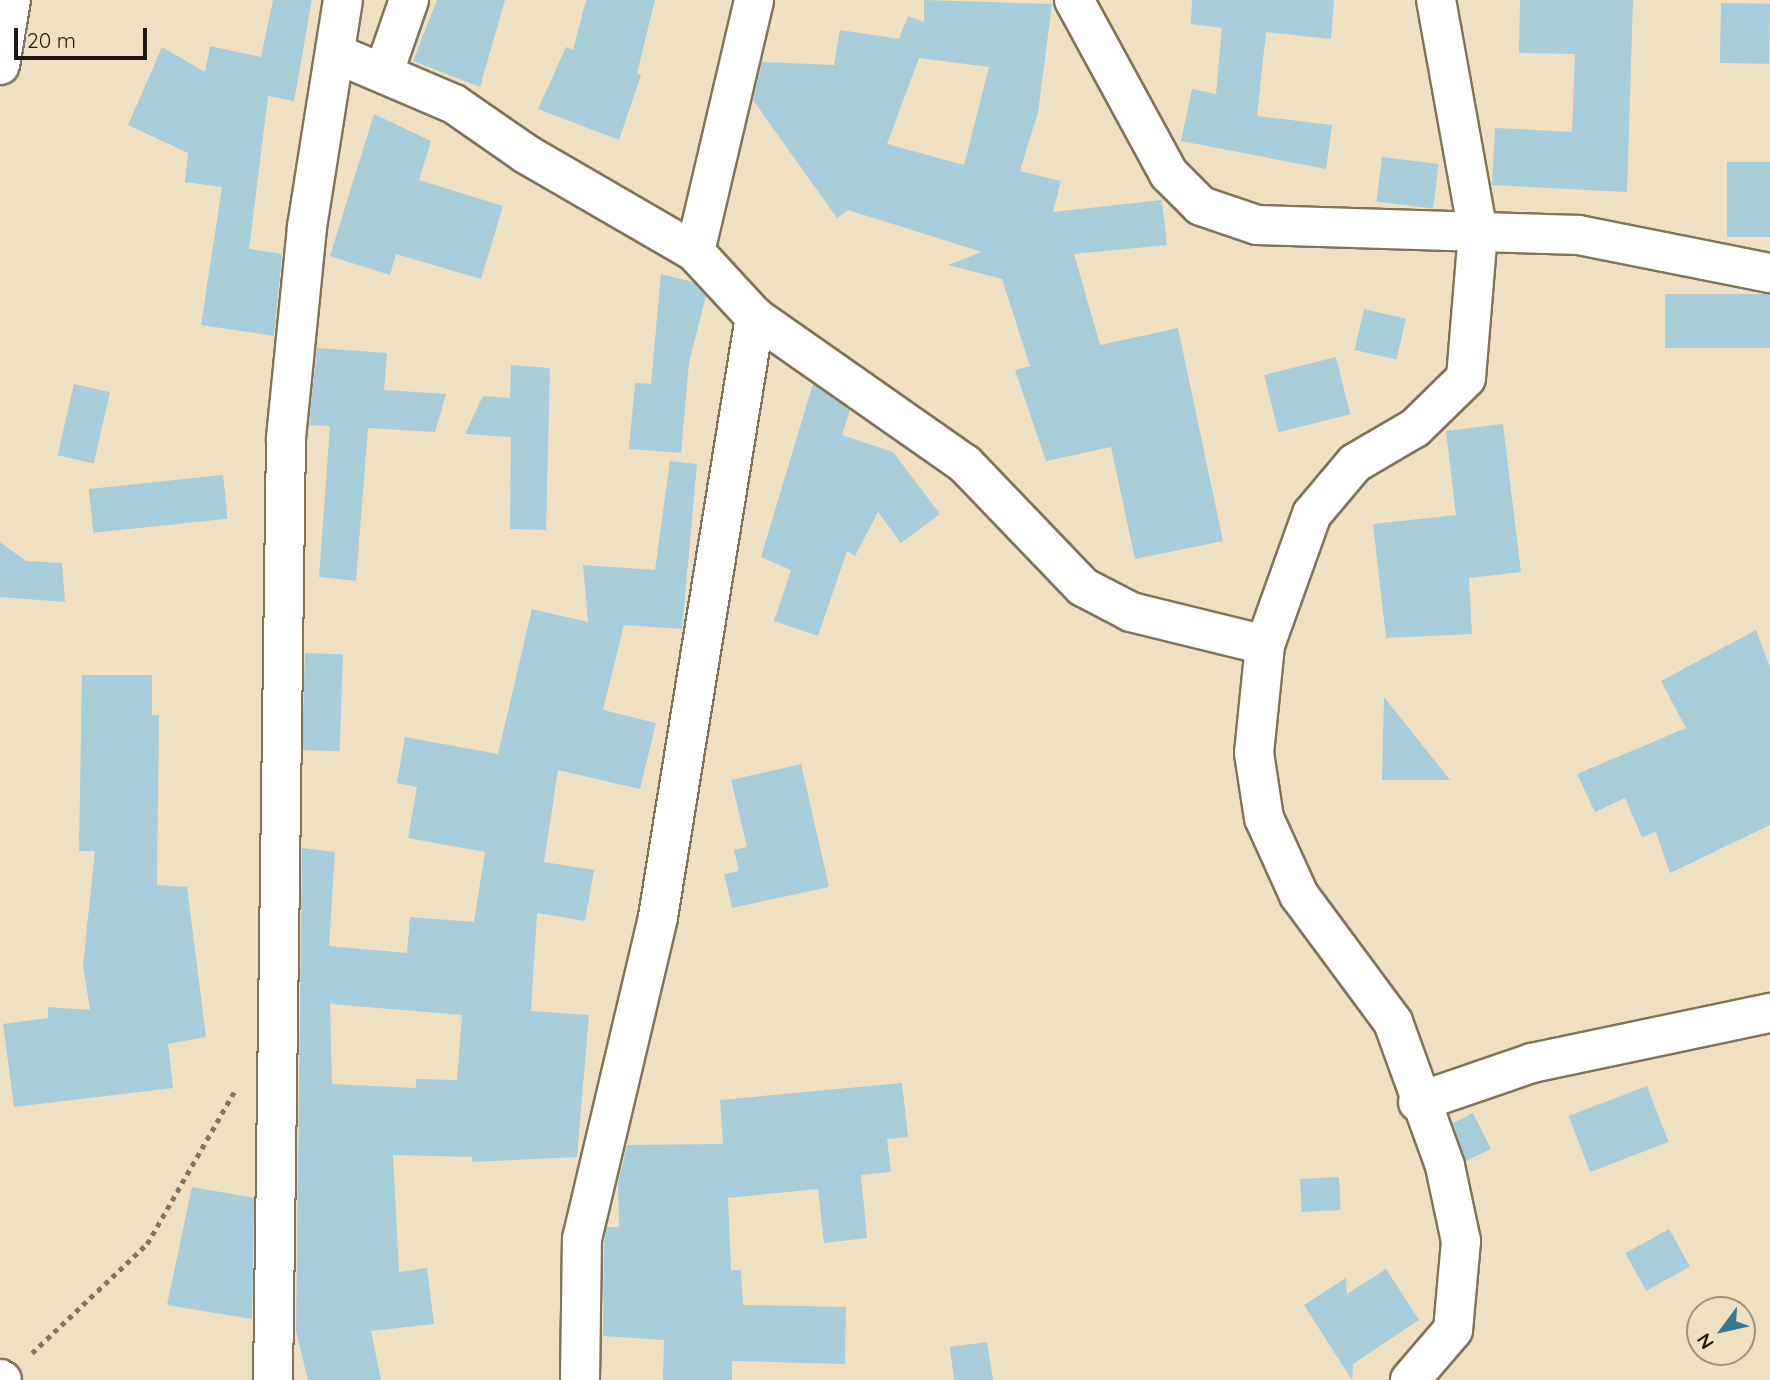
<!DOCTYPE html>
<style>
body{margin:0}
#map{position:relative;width:1770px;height:1380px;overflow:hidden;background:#efe0c1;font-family:Quicksand,sans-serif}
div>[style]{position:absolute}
.building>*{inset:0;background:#a7cdda;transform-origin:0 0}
.path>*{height:4.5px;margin-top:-2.25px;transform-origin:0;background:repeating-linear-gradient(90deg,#807662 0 5px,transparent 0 10px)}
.roads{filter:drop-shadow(2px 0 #807357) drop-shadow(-2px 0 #807357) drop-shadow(0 2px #807357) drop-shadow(0 -2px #807357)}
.minor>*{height:38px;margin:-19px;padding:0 19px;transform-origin:19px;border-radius:19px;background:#fff}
span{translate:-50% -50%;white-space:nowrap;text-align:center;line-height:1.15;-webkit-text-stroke:5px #efe0c1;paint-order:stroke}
.north{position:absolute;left:1686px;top:1296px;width:70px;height:70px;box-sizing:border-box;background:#efe0c1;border:2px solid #9b9079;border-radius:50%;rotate:237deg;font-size:19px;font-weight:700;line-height:28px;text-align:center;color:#1e180d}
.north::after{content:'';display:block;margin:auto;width:24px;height:32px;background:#39798d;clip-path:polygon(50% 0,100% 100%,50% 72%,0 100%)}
.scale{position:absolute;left:14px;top:28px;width:133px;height:32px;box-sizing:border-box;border:4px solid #1e180d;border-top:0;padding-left:9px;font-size:21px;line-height:24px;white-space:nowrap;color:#1e180d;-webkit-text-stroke:5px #efe0c1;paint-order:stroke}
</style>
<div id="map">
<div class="building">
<div style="clip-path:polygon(273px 0,312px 0,294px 101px,268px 96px,249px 249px,282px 254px,274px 336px,201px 325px,222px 187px,185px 182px,188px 153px,128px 125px,162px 47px,205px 72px,210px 46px,261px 57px)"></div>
<div style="clip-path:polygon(437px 0,505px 0,480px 87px,413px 61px)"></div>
<div style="clip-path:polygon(586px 0,655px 0,637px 73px,641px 75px,619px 140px,538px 109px,566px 47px,573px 50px)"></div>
<div style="clip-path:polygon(evenodd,924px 0,1052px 4px,1038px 112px,1020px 171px,1061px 181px,1053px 212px,1162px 200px,1167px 245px,1074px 254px,1100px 345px,1178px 328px,1223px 541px,1135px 559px,1111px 447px,1046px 461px,1015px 370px,1030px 366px,1002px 279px,948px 265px,982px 252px,848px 210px,837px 218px,753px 100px,762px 62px,834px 65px,840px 30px,899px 39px,908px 16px,924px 22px,924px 0,919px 58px,989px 67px,964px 165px,887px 144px,919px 58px)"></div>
<div style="clip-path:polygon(1192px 0,1334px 0,1331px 39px,1266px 32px,1257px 116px,1332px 125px,1326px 169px,1181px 141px,1192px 89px,1216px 94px,1222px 28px,1191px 24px)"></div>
<div style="clip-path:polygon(1520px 0,1633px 0,1627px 192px,1492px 185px,1495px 128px,1572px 132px,1575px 54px,1519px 53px)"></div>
<div style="left:1721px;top:3px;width:49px;height:60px;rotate:1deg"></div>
<div style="clip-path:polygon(374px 114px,431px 141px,419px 180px,503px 206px,481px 279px,396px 254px,390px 275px,330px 256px)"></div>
<div style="left:1382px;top:157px;width:57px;height:45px;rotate:7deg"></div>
<div style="left:1770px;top:162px;width:75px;height:43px;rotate:90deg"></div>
<div style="clip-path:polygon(661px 274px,693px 282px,706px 296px,689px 362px,681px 453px,629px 449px,635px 383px,651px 384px)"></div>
<div style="left:1770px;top:294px;width:54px;height:105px;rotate:90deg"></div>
<div style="left:1364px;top:309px;width:43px;height:42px;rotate:13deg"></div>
<div style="clip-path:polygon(317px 348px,387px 353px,384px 390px,446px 394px,435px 432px,368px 428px,356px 581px,319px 577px,330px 426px,309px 425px)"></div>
<div style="left:1336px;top:357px;width:59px;height:74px;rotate:76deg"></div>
<div style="clip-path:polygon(511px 365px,550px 368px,546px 530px,510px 529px,511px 437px,465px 434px,483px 396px,510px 398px)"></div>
<div style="left:74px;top:384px;width:37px;height:73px;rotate:13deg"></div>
<div style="clip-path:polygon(813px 384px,850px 410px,842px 435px,893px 452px,940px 514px,901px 543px,878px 512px,855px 556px,847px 551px,818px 636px,774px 621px,791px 570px,761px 557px)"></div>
<div style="clip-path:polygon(1503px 424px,1521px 572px,1469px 578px,1472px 634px,1386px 638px,1373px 524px,1456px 515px,1446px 431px)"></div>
<div style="clip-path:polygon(evenodd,670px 461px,697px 464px,682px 629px,624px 625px,603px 710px,656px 723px,640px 789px,558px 770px,544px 862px,594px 870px,585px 921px,537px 913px,531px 1011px,589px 1015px,577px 1157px,472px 1162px,472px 1157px,393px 1155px,399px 1272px,427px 1268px,434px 1324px,371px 1331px,381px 1380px,308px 1380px,296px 1331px,302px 848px,335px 852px,329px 946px,407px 953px,410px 917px,474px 922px,485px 852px,408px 838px,417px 787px,397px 783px,405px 737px,498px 754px,532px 609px,588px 622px,583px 565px,655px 570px,670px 461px,330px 1004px,462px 1015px,457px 1080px,416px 1079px,416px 1088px,332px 1084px,330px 1004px)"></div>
<div style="left:223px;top:475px;width:44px;height:135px;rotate:84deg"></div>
<div style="clip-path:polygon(0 542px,26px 561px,62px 563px,65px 602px,0 597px)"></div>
<div style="clip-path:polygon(1756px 630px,1770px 667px,1770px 825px,1670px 873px,1656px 832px,1642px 837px,1625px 798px,1595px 812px,1577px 774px,1686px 728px,1661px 681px)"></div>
<div style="left:305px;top:653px;width:38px;height:97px;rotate:2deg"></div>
<div style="clip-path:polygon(82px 675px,152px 675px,152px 715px,159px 715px,157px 885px,187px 887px,206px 1037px,168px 1044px,173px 1088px,14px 1107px,3px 1024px,48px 1018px,48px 1007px,90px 1010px,83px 965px,95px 851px,79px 851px)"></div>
<div style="clip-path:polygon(1384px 697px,1450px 780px,1382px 780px)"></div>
<div style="clip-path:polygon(801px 764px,829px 887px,732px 908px,724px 874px,739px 871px,734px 850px,747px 847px,731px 780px)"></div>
<div style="clip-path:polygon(902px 1083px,908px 1137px,887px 1139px,891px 1172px,861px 1175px,867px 1238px,824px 1243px,818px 1189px,728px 1198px,731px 1270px,741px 1270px,743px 1305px,846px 1307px,845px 1364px,732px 1361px,732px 1380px,663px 1380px,664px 1340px,603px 1336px,604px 1242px,607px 1227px,619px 1227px,618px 1183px,627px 1145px,723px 1144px,720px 1100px)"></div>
<div style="left:1647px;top:1086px;width:60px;height:84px;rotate:69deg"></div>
<div style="clip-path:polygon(1473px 1113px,1491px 1149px,1466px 1161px,1453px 1123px)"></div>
<div style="left:1339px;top:1177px;width:33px;height:39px;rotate:87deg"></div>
<div style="clip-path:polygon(192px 1187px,254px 1198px,252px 1319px,167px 1305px)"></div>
<div style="left:1669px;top:1229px;width:43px;height:50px;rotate:61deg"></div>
<div style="clip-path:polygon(1386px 1269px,1419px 1320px,1353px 1364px,1352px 1380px,1304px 1305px,1346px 1278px,1347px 1294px)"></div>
<div style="clip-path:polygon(987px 1342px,993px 1380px,954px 1380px,950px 1347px)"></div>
</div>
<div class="path">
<div style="left:32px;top:1353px;width:158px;rotate:-43.5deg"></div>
<div style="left:147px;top:1244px;width:175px;rotate:-60.2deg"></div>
</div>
<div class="roads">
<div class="minor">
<div style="left:1074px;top:0;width:198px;rotate:61.4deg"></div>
<div style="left:1169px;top:174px;width:45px;rotate:45deg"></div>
<div style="left:1201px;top:206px;width:59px;rotate:18.7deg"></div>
<div style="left:1257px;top:225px;width:322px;rotate:1.8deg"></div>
<div style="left:1579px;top:235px;width:195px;rotate:11.3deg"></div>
<div style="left:339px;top:55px;width:125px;rotate:23.1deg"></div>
<div style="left:454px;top:104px;width:88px;rotate:34.8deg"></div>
<div style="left:526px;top:154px;width:195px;rotate:30.1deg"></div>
<div style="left:695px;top:252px;width:88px;rotate:47.3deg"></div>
<div style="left:755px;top:317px;width:256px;rotate:35deg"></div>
<div style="left:965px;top:464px;width:170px;rotate:46.2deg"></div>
<div style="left:1083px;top:587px;width:54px;rotate:27.5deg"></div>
<div style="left:1131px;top:612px;width:138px;rotate:13.8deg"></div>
<div style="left:1265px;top:645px;width:109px;rotate:95.8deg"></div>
<div style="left:1254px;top:753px;width:66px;rotate:81.3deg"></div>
<div style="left:1264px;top:818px;width:85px;rotate:65.6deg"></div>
<div style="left:1299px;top:895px;width:158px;rotate:53.5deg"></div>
<div style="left:1393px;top:1022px;width:153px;rotate:70.1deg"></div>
<div style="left:1445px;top:1166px;width:77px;rotate:78deg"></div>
<div style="left:1461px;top:1241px;width:89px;rotate:95.1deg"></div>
<div style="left:1453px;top:1330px;width:66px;rotate:130.7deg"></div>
<div style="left:0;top:65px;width:66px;rotate:-80.4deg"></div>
<div style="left:385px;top:69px;width:73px;rotate:-70.8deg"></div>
<div style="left:695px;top:252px;width:259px;rotate:-76.8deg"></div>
<div style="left:1265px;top:645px;width:139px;rotate:-70.3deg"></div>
<div style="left:1312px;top:514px;width:67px;rotate:-49.9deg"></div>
<div style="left:1355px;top:463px;width:69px;rotate:-30.3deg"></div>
<div style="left:1415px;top:428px;width:71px;rotate:-44.4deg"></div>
<div style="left:1466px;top:378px;width:145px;rotate:-85.3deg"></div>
<div style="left:1478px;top:233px;width:237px;rotate:-100.2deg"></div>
<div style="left:1418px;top:1102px;width:120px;rotate:-18.9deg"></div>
<div style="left:1532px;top:1063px;width:243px;rotate:-11.9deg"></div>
<div style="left:0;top:1379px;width:2px;rotate:27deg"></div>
<div style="left:273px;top:1380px;width:942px;rotate:-89.21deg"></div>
<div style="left:286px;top:438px;width:212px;rotate:-84.3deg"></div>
<div style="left:307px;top:227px;width:230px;rotate:-81deg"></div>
<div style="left:580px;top:1380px;width:141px;rotate:-89.2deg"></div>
<div style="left:582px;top:1239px;width:331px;rotate:-76.7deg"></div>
<div style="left:658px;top:917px;width:608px;rotate:-80.82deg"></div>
</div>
</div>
<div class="north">N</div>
<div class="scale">20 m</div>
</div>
